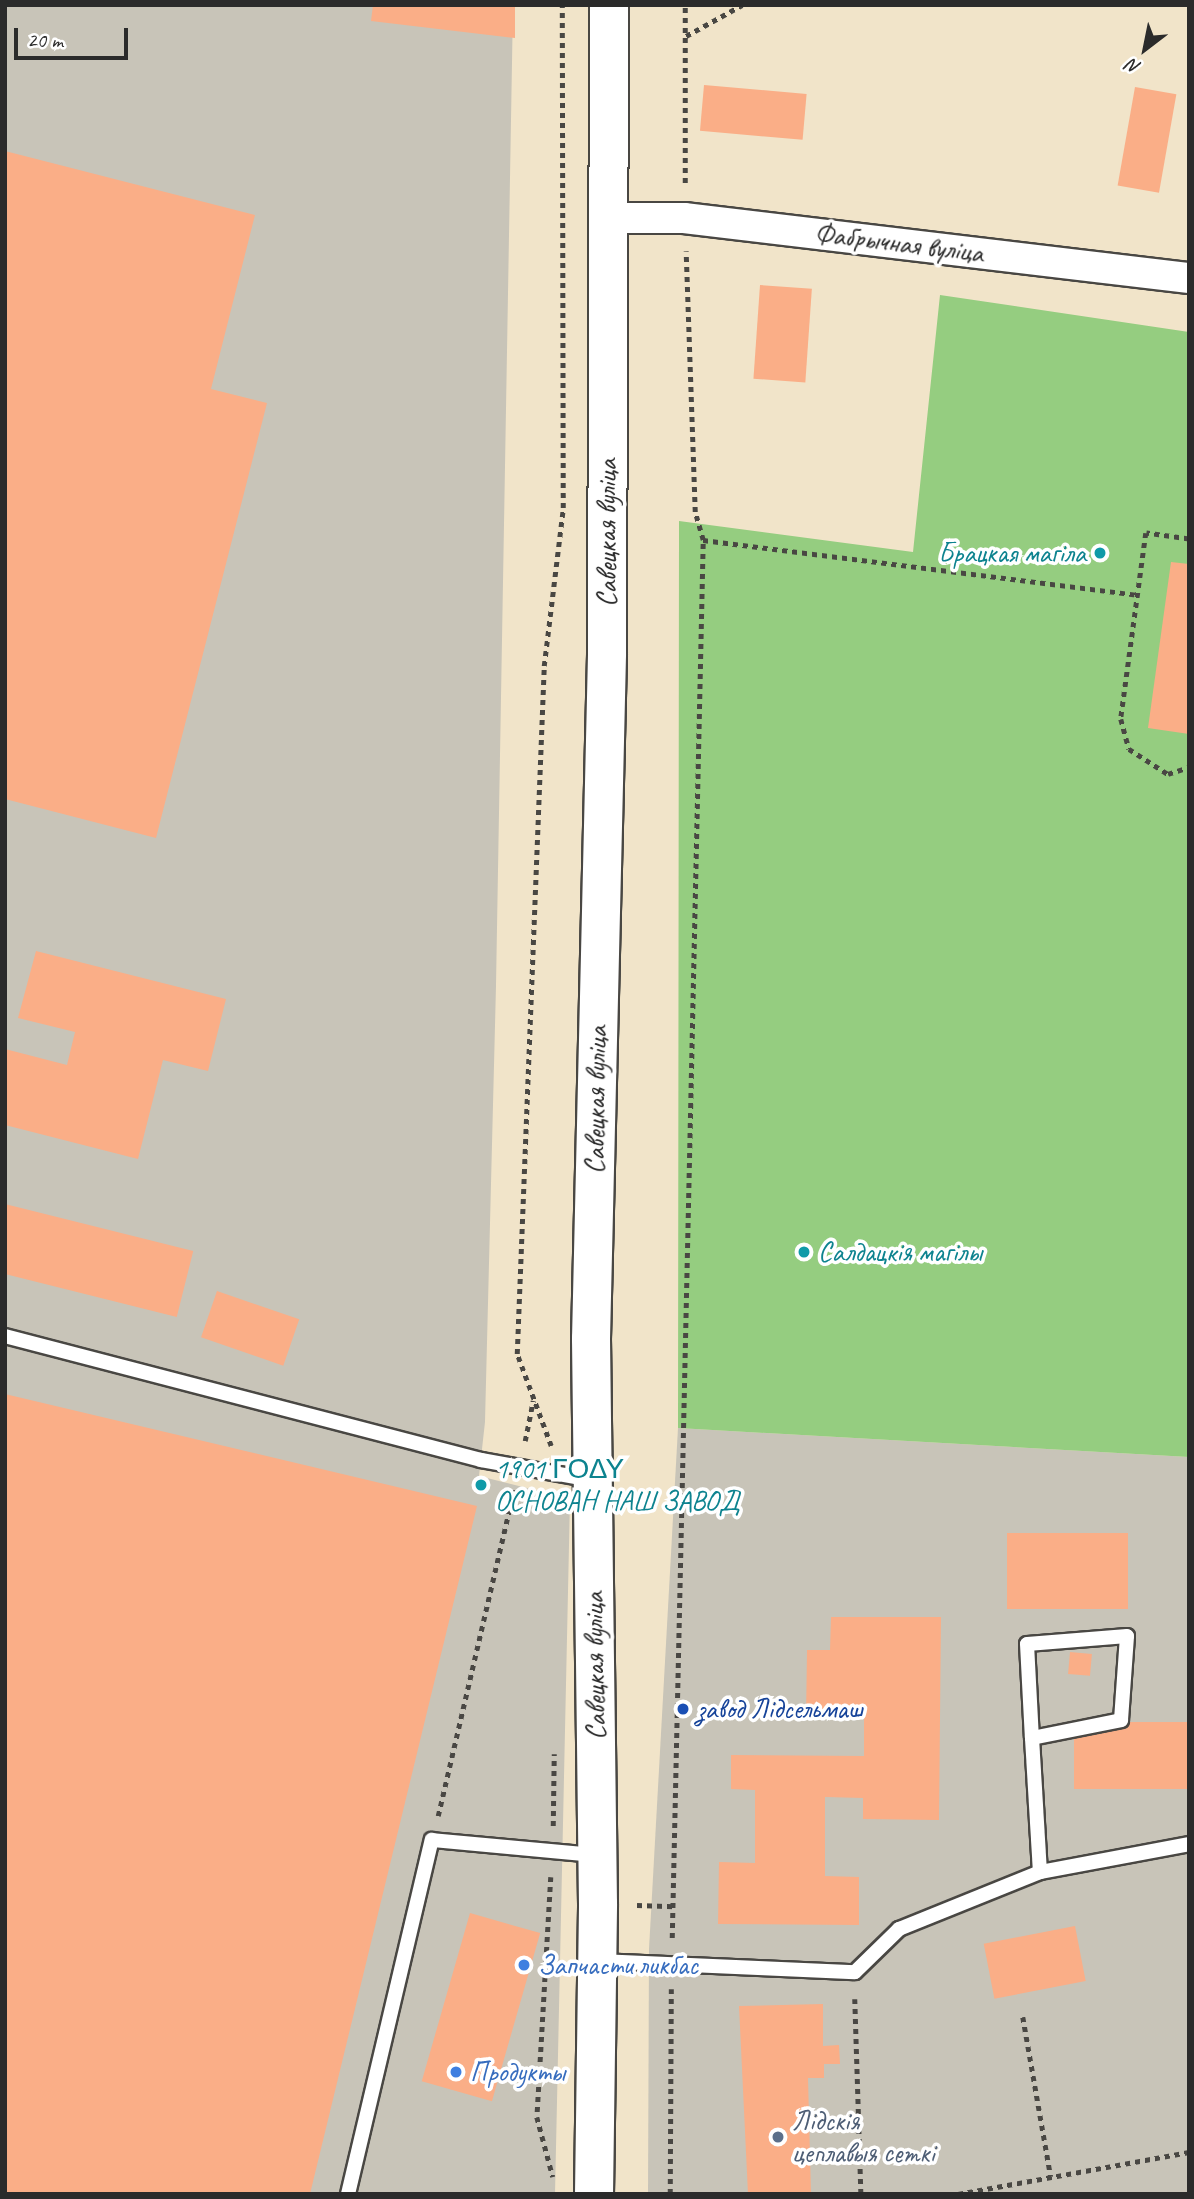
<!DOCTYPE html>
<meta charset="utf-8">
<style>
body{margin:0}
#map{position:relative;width:1194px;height:2199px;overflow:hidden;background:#f1e4c9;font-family:Caveat,sans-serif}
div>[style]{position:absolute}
.industrial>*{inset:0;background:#c8c4b8}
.green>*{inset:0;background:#95cd80}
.building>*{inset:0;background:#faae87;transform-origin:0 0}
.path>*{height:4.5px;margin-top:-2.25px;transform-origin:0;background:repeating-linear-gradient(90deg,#494743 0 5px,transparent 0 10px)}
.roads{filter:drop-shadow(2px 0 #494743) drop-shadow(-2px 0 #494743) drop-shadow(0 2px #494743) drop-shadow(0 -2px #494743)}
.service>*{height:14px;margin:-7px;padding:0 7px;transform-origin:7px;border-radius:7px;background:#fff}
.minor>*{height:30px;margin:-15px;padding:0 15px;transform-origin:15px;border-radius:15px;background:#fff}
.secondary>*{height:38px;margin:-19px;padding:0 19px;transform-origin:19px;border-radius:19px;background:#fff}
.dots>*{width:19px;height:19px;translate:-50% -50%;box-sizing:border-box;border:4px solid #fff;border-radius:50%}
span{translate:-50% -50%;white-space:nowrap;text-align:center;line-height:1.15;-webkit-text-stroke:7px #fff;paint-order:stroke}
.street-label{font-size:28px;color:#2b2b2b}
.culture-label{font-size:28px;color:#0d838f}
.right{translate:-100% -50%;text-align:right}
.left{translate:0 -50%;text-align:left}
.transit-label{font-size:28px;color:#164399}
.shop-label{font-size:28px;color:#366cbe}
.service-label{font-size:28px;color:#4e5e75}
.frame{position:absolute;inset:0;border:7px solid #2b2b2b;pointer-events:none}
.north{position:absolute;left:1110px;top:14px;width:70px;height:70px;-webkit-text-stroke:5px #fff;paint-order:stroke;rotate:212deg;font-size:19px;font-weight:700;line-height:28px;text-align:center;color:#2b2b2b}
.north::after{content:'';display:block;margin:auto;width:24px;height:32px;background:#2b2b2b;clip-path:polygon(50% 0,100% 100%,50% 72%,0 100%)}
.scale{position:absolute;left:14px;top:28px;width:114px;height:32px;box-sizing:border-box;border:4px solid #2b2b2b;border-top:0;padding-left:9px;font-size:21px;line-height:24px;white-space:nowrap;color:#2b2b2b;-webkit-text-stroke:5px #fff;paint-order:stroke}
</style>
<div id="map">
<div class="industrial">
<div style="clip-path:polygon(5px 5px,513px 5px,496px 986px,485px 1422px,479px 1476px,570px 1499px,555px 2194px,5px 2194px)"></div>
<div style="clip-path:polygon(678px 1428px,1189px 1457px,1189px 2194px,648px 2194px,649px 1949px)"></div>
</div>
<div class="green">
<div style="clip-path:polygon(940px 295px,1189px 332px,1189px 1457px,678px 1428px,679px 521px,913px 552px)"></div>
</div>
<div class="building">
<div style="clip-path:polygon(373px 5px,515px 5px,515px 38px,371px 21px)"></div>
<div style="left:704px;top:85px;width:103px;height:46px;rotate:5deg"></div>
<div style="left:1135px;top:87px;width:42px;height:100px;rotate:10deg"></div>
<div style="clip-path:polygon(5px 151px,255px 215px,211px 389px,267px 403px,156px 838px,5px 799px)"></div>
<div style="left:760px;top:285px;width:52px;height:94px;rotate:4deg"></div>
<div style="clip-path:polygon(1171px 562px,1189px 564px,1189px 734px,1148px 728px)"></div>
<div style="clip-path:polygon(36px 951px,226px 999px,208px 1071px,163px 1060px,138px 1159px,5px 1125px,5px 1049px,67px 1065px,75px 1032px,18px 1018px)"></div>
<div style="left:5px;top:1204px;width:194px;height:68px;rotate:14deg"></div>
<div style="left:217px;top:1291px;width:87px;height:49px;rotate:19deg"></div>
<div style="clip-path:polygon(5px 1394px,477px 1506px,310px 2194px,5px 2194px)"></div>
<div style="left:1007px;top:1533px;width:121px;height:76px"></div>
<div style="clip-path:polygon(831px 1617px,941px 1617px,939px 1820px,863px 1819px,863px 1798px,825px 1797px,825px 1876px,859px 1877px,859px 1925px,718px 1924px,719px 1862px,755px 1863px,755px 1790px,731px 1789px,731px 1755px,864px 1756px,864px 1719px,806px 1719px,807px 1650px,830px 1650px)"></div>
<div style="left:1070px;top:1652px;width:22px;height:22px;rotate:5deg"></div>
<div style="left:1189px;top:1722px;width:67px;height:115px;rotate:90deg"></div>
<div style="left:470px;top:1913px;width:73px;height:175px;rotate:16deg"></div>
<div style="left:1075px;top:1926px;width:56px;height:93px;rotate:79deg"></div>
<div style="clip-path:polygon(823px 2004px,823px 2046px,839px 2045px,840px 2064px,824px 2064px,824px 2078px,808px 2078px,811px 2194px,748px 2194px,739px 2006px)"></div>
</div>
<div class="path">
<div style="left:686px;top:36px;width:64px;rotate:-29deg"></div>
<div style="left:685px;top:183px;width:178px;rotate:-90deg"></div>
<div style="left:1189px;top:539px;width:43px;rotate:-172.1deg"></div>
<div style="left:1146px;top:533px;width:188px;rotate:97.7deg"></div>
<div style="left:1121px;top:719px;width:31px;rotate:75deg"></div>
<div style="left:1129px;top:749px;width:46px;rotate:32.7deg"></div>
<div style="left:1168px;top:774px;width:22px;rotate:-18deg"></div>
<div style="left:703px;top:540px;width:438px;rotate:7.2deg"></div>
<div style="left:525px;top:1441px;width:41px;rotate:-78.7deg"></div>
<div style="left:551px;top:1446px;width:98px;rotate:-110.3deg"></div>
<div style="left:517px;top:1354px;width:689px;rotate:-87.75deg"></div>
<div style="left:544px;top:666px;width:159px;rotate:-83.1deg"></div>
<div style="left:563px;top:508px;width:503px;rotate:-90.11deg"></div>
<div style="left:438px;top:1816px;width:335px;rotate:-76.9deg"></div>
<div style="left:553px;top:1826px;width:72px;rotate:-89.2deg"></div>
<div style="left:551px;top:1877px;width:240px;rotate:93.3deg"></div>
<div style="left:537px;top:2117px;width:62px;rotate:75.1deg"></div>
<div style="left:637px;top:1905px;width:37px;rotate:2deg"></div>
<div style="left:672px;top:1938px;width:1398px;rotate:-88.73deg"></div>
<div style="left:703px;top:540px;width:29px;rotate:-106deg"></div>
<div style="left:695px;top:512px;width:261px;rotate:-92deg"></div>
<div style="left:855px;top:1999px;width:195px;rotate:88.2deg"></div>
<div style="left:1023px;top:2017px;width:162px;rotate:80.1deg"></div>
<div style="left:670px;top:2194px;width:205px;rotate:-89.7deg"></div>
<div style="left:958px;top:2194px;width:235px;rotate:-10.3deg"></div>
</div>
<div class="roads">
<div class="service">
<div style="left:5px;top:1336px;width:492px;rotate:14.6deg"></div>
<div style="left:481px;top:1460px;width:113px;rotate:10.2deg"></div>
<div style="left:1032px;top:1738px;width:91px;rotate:-11.4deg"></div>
<div style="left:1121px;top:1720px;width:84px;rotate:-85.9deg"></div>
<div style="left:1127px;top:1636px;width:100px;rotate:175.4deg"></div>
<div style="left:1027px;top:1644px;width:94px;rotate:87deg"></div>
<div style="left:1032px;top:1738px;width:134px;rotate:86.6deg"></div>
<div style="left:599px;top:1961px;width:256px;rotate:2.5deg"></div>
<div style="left:855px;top:1972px;width:62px;rotate:-44.3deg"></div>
<div style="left:899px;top:1929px;width:152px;rotate:-22deg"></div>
<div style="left:1040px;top:1872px;width:152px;rotate:-10.6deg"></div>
<div style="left:348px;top:2194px;width:364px;rotate:-76.7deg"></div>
<div style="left:432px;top:1840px;width:164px;rotate:5.3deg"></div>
</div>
<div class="minor">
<div style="left:608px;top:218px;width:76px"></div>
<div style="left:684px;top:218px;width:509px;rotate:6.78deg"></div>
</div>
<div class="secondary">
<div style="left:594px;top:2194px;width:290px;rotate:-89.2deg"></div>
<div style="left:598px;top:1904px;width:565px;rotate:-90.71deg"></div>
<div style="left:591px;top:1339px;width:686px;rotate:-88.66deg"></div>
<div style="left:607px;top:653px;width:648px;rotate:-89.82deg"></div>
</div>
</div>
<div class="dots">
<div style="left:1100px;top:553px;background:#0f9aa8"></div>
<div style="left:804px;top:1252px;background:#0f9aa8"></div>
<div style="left:481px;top:1485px;background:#0f9aa8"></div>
<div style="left:683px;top:1709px;background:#1a4fb4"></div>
<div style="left:524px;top:1965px;background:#3f7fe0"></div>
<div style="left:456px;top:2072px;background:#3f7fe0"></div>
<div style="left:778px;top:2137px;background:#5c6f8a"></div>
</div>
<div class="street-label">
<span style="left:899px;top:243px;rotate:7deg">Фабрычная вуліца</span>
<span style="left:607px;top:533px;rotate:-90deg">Савецкая вуліца</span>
<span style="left:596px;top:1100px;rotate:-89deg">Савецкая вуліца</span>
<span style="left:595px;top:1666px;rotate:-91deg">Савецкая вуліца</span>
</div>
<div class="culture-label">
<span class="right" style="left:1086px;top:553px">Брацкая магіла</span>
<span class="left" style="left:818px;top:1252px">Салдацкія магілы</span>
<span class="left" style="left:495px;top:1485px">1901 ΓΟΔΥ<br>ОСНОВАН НАШ ЗАВОД</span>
</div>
<div class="transit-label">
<span class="left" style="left:697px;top:1709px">завод Лідсельмаш</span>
</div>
<div class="shop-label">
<span class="left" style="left:538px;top:1965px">Запчасти ликбас</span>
<span class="left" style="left:470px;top:2072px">Продукты</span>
</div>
<div class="service-label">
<span class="left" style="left:792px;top:2137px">Лідскія<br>цеплавыя сеткі</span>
</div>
<div class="frame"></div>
<div class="north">N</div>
<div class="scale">20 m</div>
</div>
